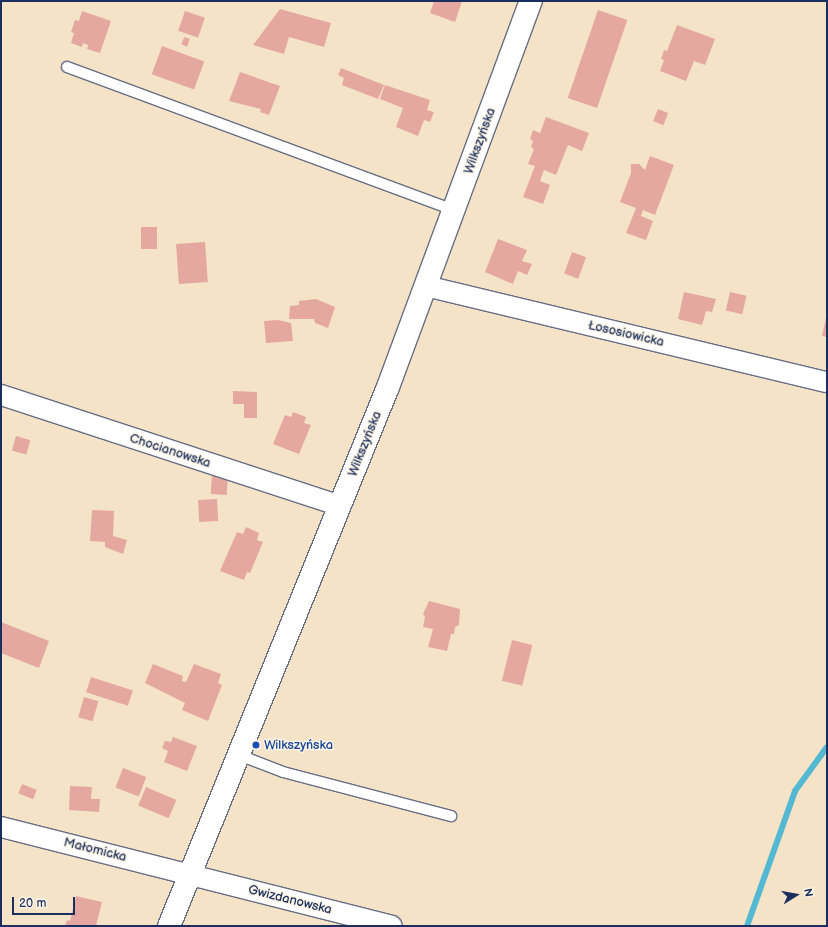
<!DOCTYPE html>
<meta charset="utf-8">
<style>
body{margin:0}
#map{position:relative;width:828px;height:927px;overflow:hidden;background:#f5e3c8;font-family:"Balsamiq Sans",sans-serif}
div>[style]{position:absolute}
.stream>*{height:6px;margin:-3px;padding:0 3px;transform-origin:3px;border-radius:3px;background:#53b8d2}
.building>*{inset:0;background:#e4a8a0;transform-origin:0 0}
.roads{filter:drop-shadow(1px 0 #676e83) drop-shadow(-1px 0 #676e83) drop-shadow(0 1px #676e83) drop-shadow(0 -1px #676e83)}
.service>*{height:10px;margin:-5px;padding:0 5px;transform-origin:5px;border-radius:5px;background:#fff}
.minor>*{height:20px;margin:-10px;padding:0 10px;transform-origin:10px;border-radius:10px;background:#fff}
.tertiary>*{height:22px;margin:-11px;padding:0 11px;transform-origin:11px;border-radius:11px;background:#fff}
.dots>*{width:11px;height:11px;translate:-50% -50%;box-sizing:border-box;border:2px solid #fcf5e5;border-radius:50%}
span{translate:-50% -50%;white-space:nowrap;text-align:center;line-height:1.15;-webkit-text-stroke:3px #fcf5e5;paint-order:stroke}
.street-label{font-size:13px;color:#1b2f5e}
.transit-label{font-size:13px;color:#164399}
.left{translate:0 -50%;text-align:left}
.frame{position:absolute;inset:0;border:2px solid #1b2f5e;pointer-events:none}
.north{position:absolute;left:776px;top:875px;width:40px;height:40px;-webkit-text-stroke:3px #fcf5e5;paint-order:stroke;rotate:79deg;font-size:11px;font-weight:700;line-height:16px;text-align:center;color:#1b2f5e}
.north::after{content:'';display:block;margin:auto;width:14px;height:18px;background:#1b2f5e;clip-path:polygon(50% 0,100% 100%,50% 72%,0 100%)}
.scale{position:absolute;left:12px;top:897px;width:63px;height:18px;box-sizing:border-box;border:2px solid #1b2f5e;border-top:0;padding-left:5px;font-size:12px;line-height:14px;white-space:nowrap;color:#1b2f5e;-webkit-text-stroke:3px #fcf5e5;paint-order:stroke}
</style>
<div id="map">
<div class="stream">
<div style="left:747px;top:926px;width:143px;rotate:-70.4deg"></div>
<div style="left:795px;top:791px;width:54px;rotate:-54deg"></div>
</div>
<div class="building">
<div style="clip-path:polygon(434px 1px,462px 1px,455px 22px,430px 13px)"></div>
<div style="clip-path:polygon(280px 9px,331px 23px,324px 47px,289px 37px,284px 54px,253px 45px)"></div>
<div style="left:598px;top:10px;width:31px;height:93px;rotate:19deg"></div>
<div style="clip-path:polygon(82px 11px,111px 21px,100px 53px,87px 49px,88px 45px,83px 43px,82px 47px,71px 43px,74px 33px,71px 32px,75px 20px,79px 21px)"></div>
<div style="left:185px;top:11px;width:21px;height:21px;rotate:19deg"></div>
<div style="clip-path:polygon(677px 25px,715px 39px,705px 65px,694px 61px,686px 81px,660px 71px,664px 60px,661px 59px,664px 50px,667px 51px)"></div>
<div style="left:184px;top:37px;width:6px;height:8px;rotate:18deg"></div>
<div style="left:162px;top:46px;width:45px;height:30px;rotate:20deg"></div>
<div style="clip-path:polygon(341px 68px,384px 85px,378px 99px,342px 85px,344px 78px,338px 75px)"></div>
<div style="clip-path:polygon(240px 72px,280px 86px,269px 115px,260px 112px,261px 109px,229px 101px)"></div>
<div style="clip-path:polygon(385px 85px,430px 100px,427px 110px,434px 112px,430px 122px,424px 120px,418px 136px,396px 127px,403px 108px,380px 99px)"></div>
<div style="left:658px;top:109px;width:11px;height:13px;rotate:22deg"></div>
<div style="clip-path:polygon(546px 117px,589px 133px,582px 151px,568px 145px,556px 175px,544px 170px,540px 181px,550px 185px,543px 204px,523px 197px,535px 166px,528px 164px,534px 149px,531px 147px,533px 141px,530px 139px,533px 130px,540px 133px)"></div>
<div style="clip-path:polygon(650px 156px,674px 165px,655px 215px,643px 210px,641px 216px,653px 221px,646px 240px,626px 233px,636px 208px,620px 202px,631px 173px,631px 164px,639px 164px,645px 170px)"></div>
<div style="left:157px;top:227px;width:22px;height:16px;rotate:90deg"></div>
<div style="clip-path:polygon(498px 239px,527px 250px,522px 261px,532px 264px,527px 275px,518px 271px,513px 284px,485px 272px)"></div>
<div style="left:205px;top:242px;width:40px;height:29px;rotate:86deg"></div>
<div style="left:572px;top:252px;width:15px;height:23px;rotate:20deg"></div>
<div style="clip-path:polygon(684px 292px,716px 299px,712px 312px,706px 311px,702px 325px,678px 319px)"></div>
<div style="left:730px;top:292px;width:17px;height:19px;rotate:13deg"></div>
<div style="clip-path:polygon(316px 299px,335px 307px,328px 328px,315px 323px,314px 319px,289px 319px,290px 306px,299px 305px,299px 301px)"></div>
<div style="clip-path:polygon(826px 318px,827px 318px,827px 337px,822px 336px)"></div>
<div style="clip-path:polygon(278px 320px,291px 323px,293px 341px,266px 343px,264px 321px)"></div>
<div style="clip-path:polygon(233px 391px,257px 392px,257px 418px,244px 418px,244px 404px,233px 404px)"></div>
<div style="clip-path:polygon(293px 412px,306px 417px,304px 423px,311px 425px,299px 454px,273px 444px,285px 415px,291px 417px)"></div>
<div style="left:16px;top:436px;width:15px;height:15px;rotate:16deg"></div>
<div style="left:212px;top:476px;width:16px;height:18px;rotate:4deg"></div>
<div style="left:217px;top:499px;width:22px;height:19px;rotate:87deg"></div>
<div style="clip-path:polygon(92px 510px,114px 511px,113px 536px,127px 540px,123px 554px,105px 547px,105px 542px,90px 541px)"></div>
<div style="clip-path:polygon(246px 527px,259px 533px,257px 540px,263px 542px,250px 573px,247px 572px,244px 580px,220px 571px,237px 532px,243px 534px)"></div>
<div style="clip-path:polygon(429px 601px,460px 609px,459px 625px,455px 627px,454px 634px,451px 634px,447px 651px,428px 647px,433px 629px,423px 627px,425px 617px,423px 614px)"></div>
<div style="clip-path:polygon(1px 622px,49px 641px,39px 668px,1px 653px)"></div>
<div style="left:512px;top:640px;width:21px;height:42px;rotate:14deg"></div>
<div style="clip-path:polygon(153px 664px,183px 676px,182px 681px,186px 682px,194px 664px,221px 674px,218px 683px,222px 685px,208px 721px,182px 710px,185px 703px,145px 683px)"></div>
<div style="left:91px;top:677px;width:44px;height:16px;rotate:18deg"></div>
<div style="left:84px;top:697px;width:15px;height:21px;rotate:16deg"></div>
<div style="clip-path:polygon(173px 737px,197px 746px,187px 771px,164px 762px,168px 751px,162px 748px,165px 741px,171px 742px)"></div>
<div style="left:123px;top:768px;width:25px;height:21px;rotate:21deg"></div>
<div style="left:22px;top:784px;width:16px;height:10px;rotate:22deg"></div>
<div style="clip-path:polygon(70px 786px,92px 787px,91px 799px,100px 799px,99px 812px,69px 810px)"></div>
<div style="left:146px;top:787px;width:33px;height:20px;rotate:23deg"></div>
<div style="clip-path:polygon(76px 896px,102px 902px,96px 926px,65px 926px,67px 920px,70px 921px)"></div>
</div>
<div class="roads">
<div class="service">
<div style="left:67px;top:67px;width:413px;rotate:20.3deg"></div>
<div style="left:239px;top:755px;width:47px;rotate:21.1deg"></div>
<div style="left:283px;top:772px;width:174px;rotate:14.7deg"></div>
</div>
<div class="minor">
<div style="left:426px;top:286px;width:412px;rotate:13.5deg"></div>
<div style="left:1px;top:395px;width:357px;rotate:18.1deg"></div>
<div style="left:1px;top:827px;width:403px;rotate:14.2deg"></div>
</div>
<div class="tertiary">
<div style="left:169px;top:926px;width:582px;rotate:-67.89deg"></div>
<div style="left:388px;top:387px;width:412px;rotate:-69.7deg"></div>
</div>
</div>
<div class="dots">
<div style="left:256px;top:745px;background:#1a4fb4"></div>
</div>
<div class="street-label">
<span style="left:480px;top:141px;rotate:-70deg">Wilkszyńska</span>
<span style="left:626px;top:334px;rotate:13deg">Łososiowicka</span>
<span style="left:365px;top:444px;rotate:-68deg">Wilkszyńska</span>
<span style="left:170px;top:451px;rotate:18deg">Chocianowska</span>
<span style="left:95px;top:850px;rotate:14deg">Małomicka</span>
<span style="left:290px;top:900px;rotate:14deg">Gwizdanowska</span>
</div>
<div class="transit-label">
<span class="left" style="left:264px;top:745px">Wilkszyńska</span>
</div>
<div class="frame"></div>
<div class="north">N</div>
<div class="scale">20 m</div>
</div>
